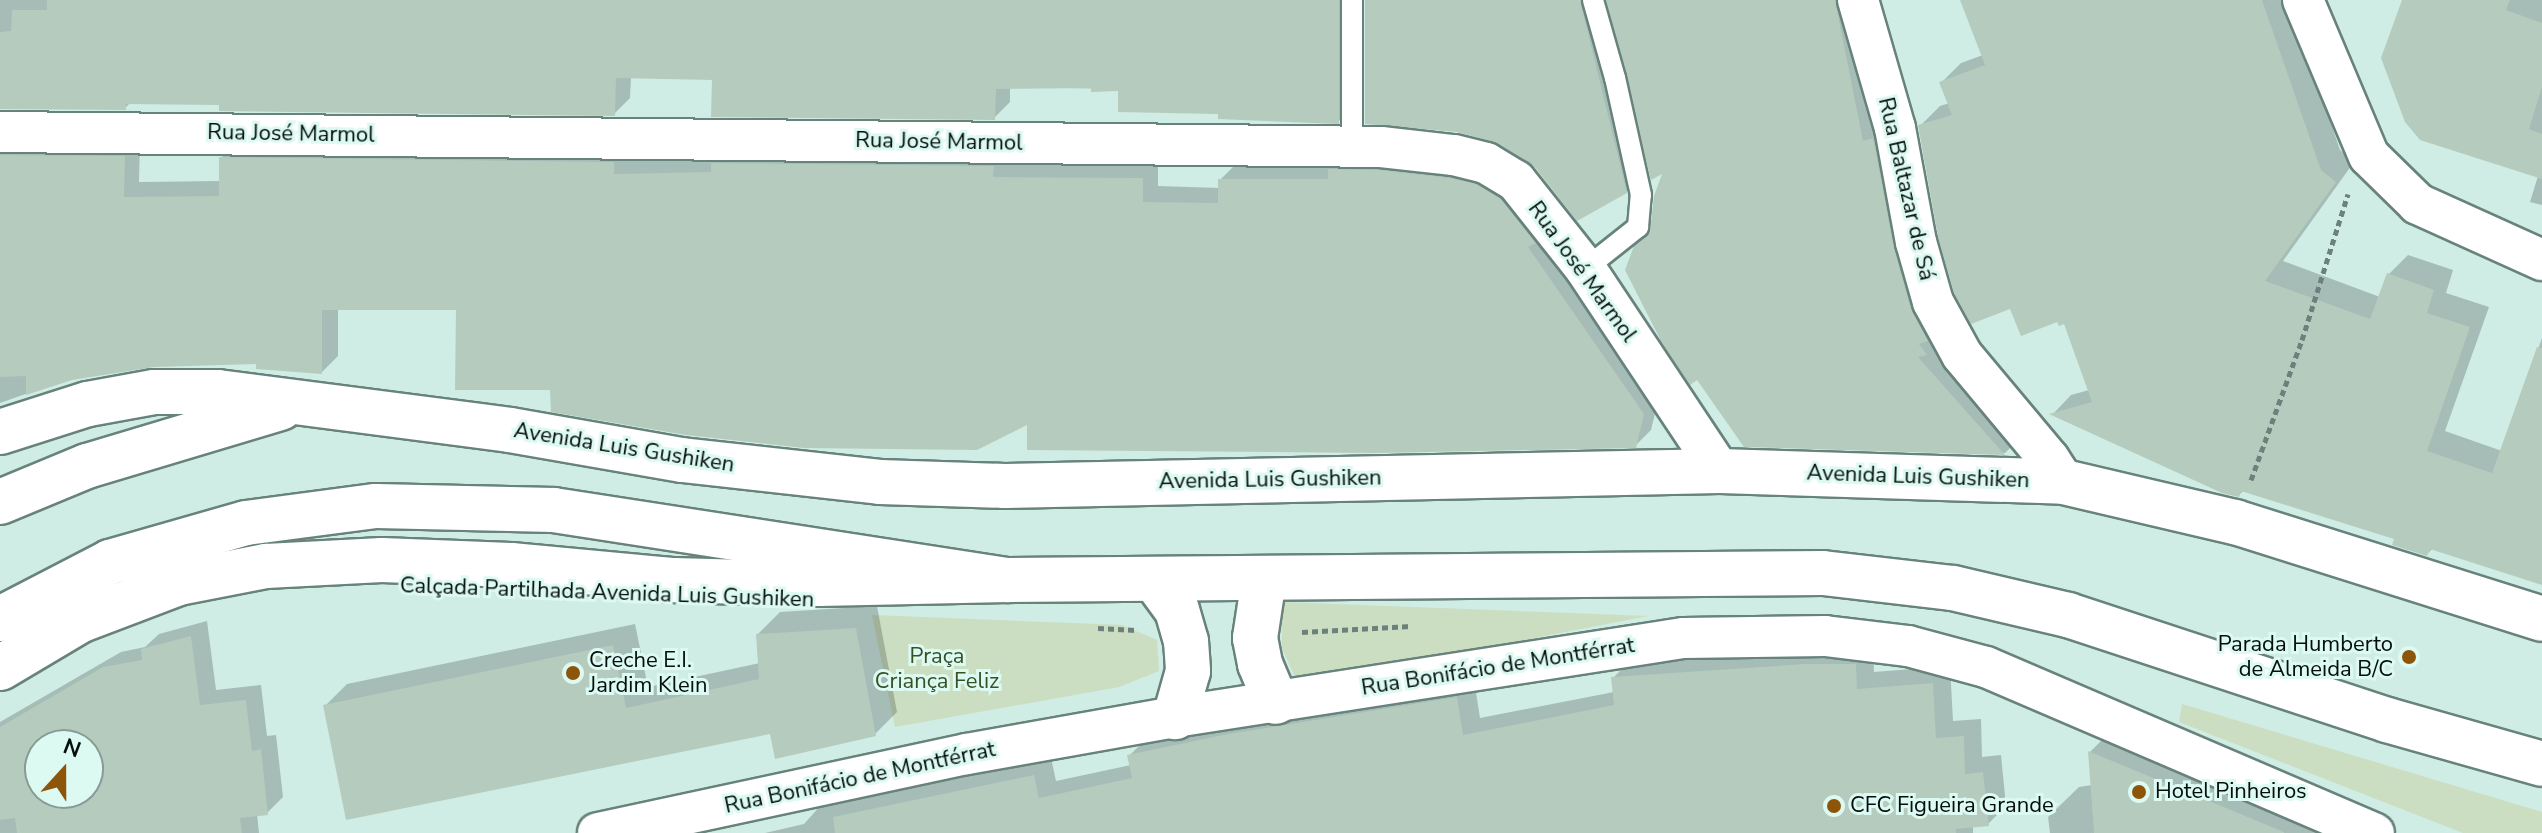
<!DOCTYPE html>
<meta charset="utf-8">
<style>
body{margin:0}
#map{position:relative;width:2542px;height:833px;overflow:hidden;background:#cfece5;font-family:"Nunito Sans",sans-serif}
div>[style]{position:absolute}
.green>*{inset:0;background:#cbdec1}
.shadow>*{inset:0;background:#0003}
.building>*{inset:0;background:#b5cbbd}
.path>*{height:5px;margin-top:-2.5px;transform-origin:0;background:repeating-linear-gradient(90deg,#6d817c 0 6px,transparent 0 10px)}
.roads{filter:drop-shadow(2px 0 #68827c) drop-shadow(-2px 0 #68827c) drop-shadow(0 2px #68827c) drop-shadow(0 -2px #68827c)}
.lane>*{height:20px;margin:-10px;padding:0 10px;transform-origin:10px;border-radius:10px;background:#fff}
.street>*{height:40px;margin:-20px;padding:0 20px;transform-origin:20px;border-radius:20px;background:#fff}
.secondary>*{height:44px;margin:-22px;padding:0 22px;transform-origin:22px;border-radius:22px;background:#fff}
.primary>*{height:44px;margin:-22px;padding:0 22px;transform-origin:22px;border-radius:22px;background:#fff}
.dots>*{width:22px;height:22px;translate:-50% -50%;box-sizing:border-box;border:4px solid #dcf9f2;border-radius:50%}
span{translate:-50% -50%;white-space:nowrap;text-align:center;line-height:1.15;-webkit-text-stroke:6px #dcf9f2;paint-order:stroke}
.street-label{font-size:22px;color:#050e0c}
.poi-label{font-size:22px;color:#050e0c}
.right{translate:-100% -50%;text-align:right}
.left{translate:0 -50%;text-align:left}
.park-label{font-size:22px;color:#365125}
.north{position:absolute;left:24px;top:729px;width:80px;height:80px;box-sizing:border-box;background:#dcf9f2;border:2px solid #869b96;border-radius:50%;rotate:21deg;font-size:22px;font-weight:700;line-height:32px;text-align:center;color:#050e0c}
.north::after{content:'';display:block;margin:auto;width:28px;height:36px;background:#8d550a;clip-path:polygon(50% 0,100% 100%,50% 72%,0 100%)}
</style>
<div id="map">
<div class="green">
<div style="clip-path:polygon(1281px 602px,1648px 616px,1298px 684px,1282px 648px)"></div>
<div style="clip-path:polygon(872px 615px,1122px 625px,1157px 640px,1159px 671px,1119px 687px,895px 727px)"></div>
<div style="clip-path:polygon(2182px 704px,2542px 812px,2542px 833px,2463px 833px,2179px 722px)"></div>
</div>
<div class="shadow">
<div style="clip-path:polygon(0 0,1354px 0,1354px 106px,1338px 122px,1220px 112px,1120px 89px,1010px 87px,1010px 102px,994px 118px,714px 78px,631px 77px,630px 98px,614px 114px,131px 102px,125px 108px,0 101px)"></div>
<div style="clip-path:polygon(1367px 0,1599px 0,1642px 175px,1626px 192px,1535px 165px)"></div>
<div style="clip-path:polygon(1608px 0,1853px 0,1909px 231px,2020px 438px,2005px 453px,1745px 445px,1652px 232px,1666px 170px)"></div>
<div style="clip-path:polygon(1963px 0,2289px 0,2340px 150px,2354px 162px,2283px 261px,2380px 297px,2389px 274px,2408px 255px,2453px 270px,2446px 293px,2489px 307px,2445px 431px,2502px 451px,2542px 338px,2542px 584px,2433px 548px,2427px 554px,2397px 538px,2244px 490px,2239px 495px,2053px 414px,2071px 395px,2089px 390px,2065px 322px,1920px 126px,1940px 106px,1950px 103px,1941px 83px,1961px 63px,1983px 55px)"></div>
<div style="clip-path:polygon(2404px 0,2542px 0,2542px 205px,2530px 202px,2538px 176px)"></div>
<div style="clip-path:polygon(0 132px,140px 141px,139px 182px,221px 181px,221px 158px,237px 142px,1158px 163px,1158px 186px,1220px 188px,1220px 180px,1236px 164px,1493px 169px,1659px 397px,1651px 430px,1635px 446px,1029px 422px,552px 388px,458px 308px,338px 308px,338px 356px,322px 372px,258px 362px,150px 365px,71px 378px,0 403px)"></div>
<div style="clip-path:polygon(877px 606px,897px 712px,875px 734px,325px 706px,347px 684px,635px 624px,648px 687px,760px 663px,758px 634px,780px 612px)"></div>
<div style="clip-path:polygon(evenodd,207px 621px,216px 690px,261px 685px,267px 736px,276px 735px,283px 797px,267px 813px,257px 814px,259px 833px,0 833px,0 722px,121px 652px,145px 647px,159px 634px,207px 621px,40px 745px,88px 745px,88px 793px,40px 793px,40px 745px)"></div>
<div style="clip-path:polygon(1873px 648px,1874px 672px,1950px 666px,1953px 721px,1981px 719px,1982px 757px,2001px 755px,2006px 806px,1988px 824px,1973px 825px,1973px 833px,765px 833px,804px 824px,821px 805px,1051px 758px,1056px 781px,1131px 765px,1129px 756px,1147px 738px,1474px 680px,1480px 718px,1614px 692px,1613px 678px,1631px 660px)"></div>
<div style="clip-path:polygon(2120px 722px,2331px 833px,2050px 833px,2048px 817px,2079px 787px,2092px 785px,2090px 752px)"></div>
</div>
<div class="building">
<div style="clip-path:polygon(47px 0,1339px 0,1339px 124px,1218px 119px,1218px 114px,1118px 112px,1118px 91px,1091px 92px,1091px 88px,996px 89px,995px 120px,711px 117px,712px 80px,616px 78px,615px 116px,219px 111px,219px 105px,126px 104px,126px 110px,0 109px,0 32px,11px 31px,12px 10px,47px 10px)"></div>
<div style="clip-path:polygon(1365px 0,1580px 0,1627px 193px,1577px 221px,1534px 166px,1497px 143px,1457px 132px,1365px 124px)"></div>
<div style="clip-path:polygon(1606px 0,1835px 0,1863px 141px,1873px 138px,1894px 248px,1911px 309px,1928px 341px,1919px 344px,1927px 355px,1918px 357px,2005px 455px,1744px 447px,1697px 380px,1690px 385px,1661px 341px,1625px 270px,1634px 246px,1650px 233px,1654px 196px,1662px 174px,1651px 180px)"></div>
<div style="clip-path:polygon(1960px 0,2262px 0,2321px 170px,2336px 182px,2265px 281px,2370px 319px,2387px 273px,2434px 290px,2427px 313px,2470px 327px,2427px 451px,2492px 473px,2537px 347px,2542px 348px,2542px 585px,2430px 549px,2427px 556px,2392px 545px,2394px 539px,2241px 491px,2239px 497px,2222px 493px,2049px 414px,2092px 402px,2064px 324px,2059px 326px,2057px 322px,2021px 336px,2010px 309px,1971px 324px,1954px 293px,1938px 237px,1918px 125px,1952px 115px,1939px 82px,1985px 65px)"></div>
<div style="clip-path:polygon(2402px 0,2510px 0,2506px 10px,2542px 23px,2542px 87px,2529px 129px,2542px 134px,2542px 179px,2420px 140px,2405px 122px,2381px 58px)"></div>
<div style="clip-path:polygon(0 155px,125px 156px,124px 197px,219px 196px,219px 157px,614px 162px,614px 174px,711px 172px,711px 163px,994px 166px,993px 177px,1143px 178px,1143px 202px,1218px 203px,1218px 179px,1328px 179px,1328px 169px,1380px 170px,1450px 178px,1477px 184px,1501px 199px,1536px 243px,1528px 247px,1644px 414px,1636px 448px,1376px 453px,1027px 450px,1027px 425px,977px 450px,804px 448px,686px 435px,551px 412px,550px 390px,455px 390px,456px 310px,322px 310px,322px 374px,256px 369px,256px 364px,154px 367px,72px 380px,26px 395px,26px 376px,0 377px)"></div>
<div style="clip-path:polygon(856px 628px,876px 736px,775px 759px,770px 734px,346px 820px,323px 705px,613px 645px,626px 708px,759px 679px,756px 634px)"></div>
<div style="clip-path:polygon(evenodd,191px 636px,200px 705px,246px 700px,252px 751px,261px 749px,268px 815px,240px 818px,242px 833px,17px 833px,15px 818px,0 820px,0 727px,103px 667px,142px 660px,141px 649px,191px 636px,40px 745px,88px 745px,88px 793px,40px 793px,40px 745px)"></div>
<div style="clip-path:polygon(1805px 664px,1856px 664px,1857px 689px,1933px 683px,1936px 738px,1964px 736px,1965px 774px,1983px 772px,1989px 826px,1956px 829px,1956px 833px,835px 833px,833px 817px,1034px 775px,1039px 798px,1132px 778px,1127px 755px,1228px 734px,1457px 697px,1463px 735px,1614px 705px,1611px 677px)"></div>
<div style="clip-path:polygon(2088px 751px,2284px 832px,2284px 833px,2094px 833px)"></div>
</div>
<div class="path">
<div style="left:2251px;top:480px;width:149px;rotate:-70deg"></div>
<div style="left:2302px;top:340px;width:153px;rotate:-72.5deg"></div>
<div style="left:1098px;top:628px;width:38px;rotate:3deg"></div>
<div style="left:1302px;top:632px;width:109px;rotate:-3.2deg"></div>
</div>
<div class="roads">
<div class="lane">
<div style="left:1352px;top:0;width:148px;rotate:90deg"></div>
<div style="left:1585px;top:269px;width:68px;rotate:-38.4deg"></div>
<div style="left:1638px;top:227px;width:32px;rotate:-85deg"></div>
<div style="left:1641px;top:195px;width:120px;rotate:-102.5deg"></div>
<div style="left:1615px;top:78px;width:81px;rotate:-105.8deg"></div>
</div>
<div class="street">
<div style="left:1858px;top:0;width:133px;rotate:73.9deg"></div>
<div style="left:1895px;top:128px;width:116px;rotate:79.6deg"></div>
<div style="left:1916px;top:242px;width:62px;rotate:74.2deg"></div>
<div style="left:1933px;top:302px;width:60px;rotate:61.3deg"></div>
<div style="left:1962px;top:355px;width:136px;rotate:50.1deg"></div>
<div style="left:2049px;top:459px;width:27px;rotate:57deg"></div>
<div style="left:2303px;top:0;width:169px;rotate:67.1deg"></div>
<div style="left:2369px;top:156px;width:69px;rotate:44.4deg"></div>
<div style="left:2418px;top:204px;width:136px;rotate:24.3deg"></div>
<div style="left:0;top:132px;width:1381px;rotate:0.62deg"></div>
<div style="left:1381px;top:147px;width:73px;rotate:6.3deg"></div>
<div style="left:1454px;top:155px;width:33px;rotate:14deg"></div>
<div style="left:1486px;top:163px;width:35px;rotate:31deg"></div>
<div style="left:1516px;top:181px;width:111px;rotate:51.6deg"></div>
<div style="left:1585px;top:268px;width:244px;rotate:56.4deg"></div>
<div style="left:598px;top:833px;width:377px;rotate:-12.1deg"></div>
<div style="left:967px;top:754px;width:211px;rotate:-10.1deg"></div>
<div style="left:1175px;top:717px;width:514px;rotate:-8.84deg"></div>
<div style="left:1683px;top:638px;width:142px;rotate:-0.8deg"></div>
<div style="left:1825px;top:636px;width:84px;rotate:6.9deg"></div>
<div style="left:1908px;top:646px;width:81px;rotate:15.1deg"></div>
<div style="left:1986px;top:667px;width:422px;rotate:23.2deg"></div>
</div>
<div class="secondary">
<div style="left:0;top:432px;width:92px;rotate:-17.7deg"></div>
<div style="left:88px;top:404px;width:67px;rotate:-10.3deg"></div>
<div style="left:154px;top:392px;width:64px"></div>
<div style="left:218px;top:392px;width:294px;rotate:7.4deg"></div>
<div style="left:510px;top:430px;width:175px;rotate:9.9deg"></div>
<div style="left:682px;top:460px;width:199px;rotate:6.3deg"></div>
<div style="left:880px;top:482px;width:125px;rotate:1.8deg"></div>
<div style="left:1005px;top:486px;width:715px;rotate:-1.2deg"></div>
<div style="left:1720px;top:471px;width:344px;rotate:1.8deg"></div>
<div style="left:2064px;top:482px;width:176px;rotate:13.2deg"></div>
<div style="left:2235px;top:522px;width:322px;rotate:17.5deg"></div>
<div style="left:0;top:502px;width:94px;rotate:-22.5deg"></div>
<div style="left:87px;top:466px;width:202px;rotate:-16.7deg"></div>
<div style="left:1264px;top:579px;width:60px;rotate:98.7deg"></div>
<div style="left:1255px;top:638px;width:26px;rotate:79deg"></div>
<div style="left:1260px;top:664px;width:41px;rotate:67.2deg"></div>
<div style="left:1155px;top:580px;width:37px;rotate:54deg"></div>
<div style="left:1177px;top:610px;width:32px;rotate:74deg"></div>
<div style="left:1186px;top:641px;width:30px;rotate:86deg"></div>
<div style="left:1188px;top:671px;width:48px;rotate:105.8deg"></div>
<div style="left:0;top:619px;width:124px;rotate:-27.4deg"></div>
<div style="left:110px;top:562px;width:141px;rotate:-16deg"></div>
<div style="left:246px;top:523px;width:131px;rotate:-7.5deg"></div>
<div style="left:376px;top:506px;width:178px;rotate:1.3deg"></div>
<div style="left:554px;top:510px;width:459px;rotate:8.8deg"></div>
<div style="left:1008px;top:580px;width:815px;rotate:-0.49deg"></div>
<div style="left:1823px;top:573px;width:131px;rotate:6.6deg"></div>
<div style="left:1953px;top:588px;width:118px;rotate:13.2deg"></div>
<div style="left:2068px;top:615px;width:336px;rotate:18.2deg"></div>
<div style="left:2387px;top:720px;width:161px;rotate:15.8deg"></div>
</div>
<div class="primary">
<div style="left:0;top:668px;width:92px;rotate:-30.7deg"></div>
<div style="left:79px;top:621px;width:107px;rotate:-20.8deg"></div>
<div style="left:179px;top:583px;width:89px;rotate:-11.1deg"></div>
<div style="left:266px;top:566px;width:116px;rotate:-3deg"></div>
<div style="left:382px;top:560px;width:129px;rotate:2.2deg"></div>
<div style="left:511px;top:565px;width:164px;rotate:5.3deg"></div>
<div style="left:674px;top:580px;width:145px;rotate:1.6deg"></div>
<div style="left:819px;top:584px;width:189px;rotate:-1.2deg"></div>
</div>
</div>
<div class="dots">
<div style="left:2409px;top:657px;background:#8d550a"></div>
<div style="left:573px;top:673px;background:#8d550a"></div>
<div style="left:2139px;top:792px;background:#8d550a"></div>
<div style="left:1834px;top:806px;background:#8d550a"></div>
</div>
<div class="street-label">
<span style="left:291px;top:134px;rotate:1deg">Rua José Marmol</span>
<span style="left:939px;top:142px;rotate:1deg">Rua José Marmol</span>
<span style="left:1906px;top:189px;rotate:77deg">Rua Baltazar de Sá</span>
<span style="left:1582px;top:272px;rotate:54deg">Rua José Marmol</span>
<span style="left:624px;top:448px;rotate:9deg">Avenida Luis Gushiken</span>
<span style="left:1918px;top:477px;rotate:2deg">Avenida Luis Gushiken</span>
<span style="left:1270px;top:480px;rotate:-1deg">Avenida Luis Gushiken</span>
<span style="left:607px;top:593px;rotate:2deg">Calçada Partilhada Avenida Luis Gushiken</span>
<span style="left:1498px;top:667px;rotate:-9deg">Rua Bonifácio de Montférrat</span>
<span style="left:860px;top:778px;rotate:-12deg">Rua Bonifácio de Montférrat</span>
</div>
<div class="poi-label">
<span class="right" style="left:2393px;top:657px">Parada Humberto<br>de Almeida B/C</span>
<span class="left" style="left:589px;top:673px">Creche E.I.<br>Jardim Klein</span>
<span class="left" style="left:2155px;top:792px">Hotel Pinheiros</span>
<span class="left" style="left:1850px;top:806px">CFC Figueira Grande</span>
</div>
<div class="park-label">
<span style="left:937px;top:669px">Praça<br>Criança Feliz</span>
</div>
<div class="north">N</div>
</div>
